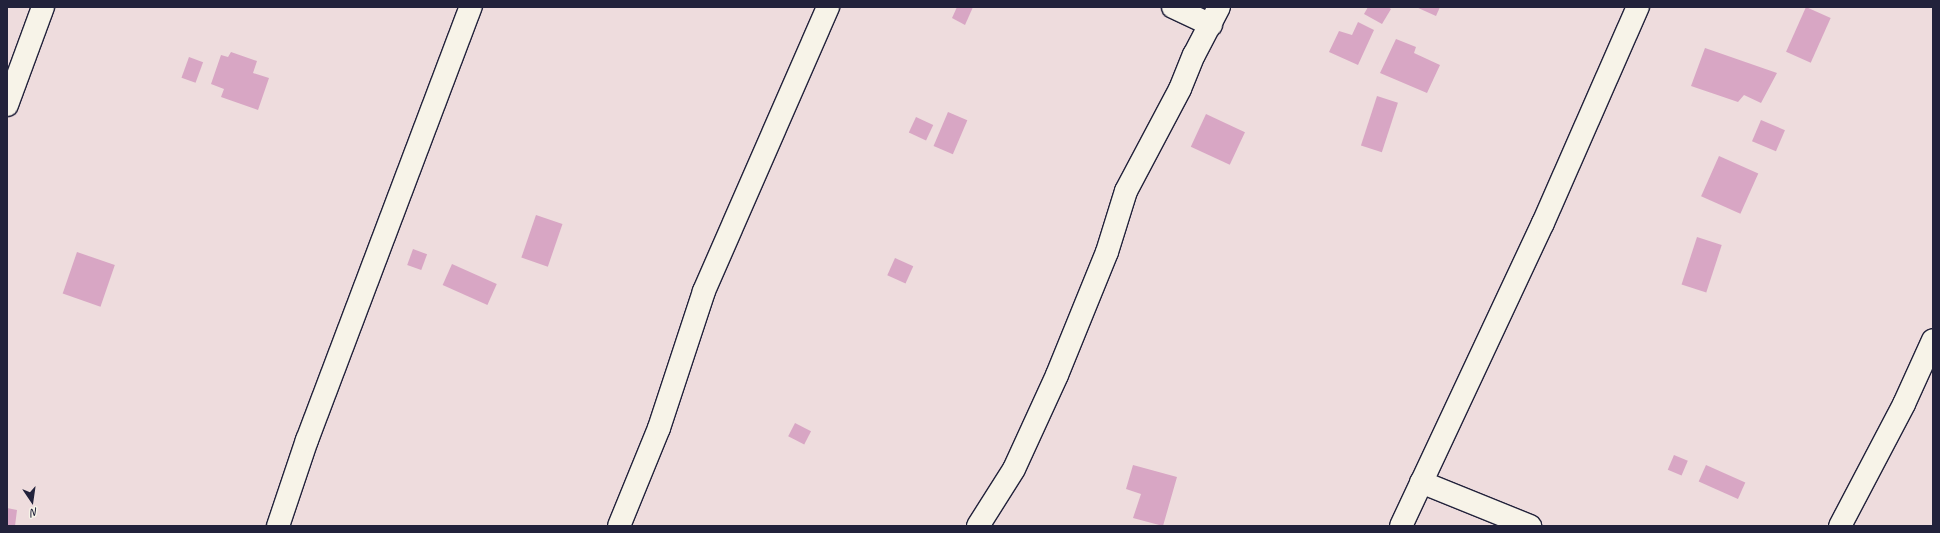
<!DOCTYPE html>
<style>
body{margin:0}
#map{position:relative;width:1940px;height:533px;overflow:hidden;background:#eedcdd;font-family:Caveat,sans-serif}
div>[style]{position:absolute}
.building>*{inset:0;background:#d8a6c4;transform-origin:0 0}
.roads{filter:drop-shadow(1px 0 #22223b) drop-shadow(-1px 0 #22223b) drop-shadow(0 1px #22223b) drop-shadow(0 -1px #22223b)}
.street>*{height:22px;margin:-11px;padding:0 11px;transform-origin:11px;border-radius:11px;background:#f7f3e8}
span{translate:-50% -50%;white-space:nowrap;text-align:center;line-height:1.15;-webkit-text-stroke:3px #f7f3e8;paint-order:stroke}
.frame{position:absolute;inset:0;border:8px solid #22223b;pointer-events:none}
.north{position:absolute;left:12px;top:481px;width:40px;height:40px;-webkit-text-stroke:3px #f7f3e8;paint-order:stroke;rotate:167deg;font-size:11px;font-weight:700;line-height:16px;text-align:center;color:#22223b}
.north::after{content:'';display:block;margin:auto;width:14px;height:18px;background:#22223b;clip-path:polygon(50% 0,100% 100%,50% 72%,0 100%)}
</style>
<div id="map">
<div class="building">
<div style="clip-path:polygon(957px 7px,973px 7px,965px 25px,952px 18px)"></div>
<div style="clip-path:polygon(1368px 7px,1388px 7px,1391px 9px,1382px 24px,1364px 14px)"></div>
<div style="clip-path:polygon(1416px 7px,1440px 7px,1436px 16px)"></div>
<div style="left:1806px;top:7px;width:27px;height:49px;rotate:24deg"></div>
<div style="clip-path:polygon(1358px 22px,1374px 30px,1358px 65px,1329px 52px,1339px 31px,1352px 35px)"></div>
<div style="clip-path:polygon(1396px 39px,1416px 47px,1414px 53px,1440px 65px,1427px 93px,1380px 73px)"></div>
<div style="clip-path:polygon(1705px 48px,1777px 73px,1761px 103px,1744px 95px,1738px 102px,1691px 86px)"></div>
<div style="clip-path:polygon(231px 52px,257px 61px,253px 73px,269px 78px,258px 110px,221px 97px,224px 89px,211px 84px,221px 55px,228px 57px)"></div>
<div style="left:189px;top:57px;width:15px;height:22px;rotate:20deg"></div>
<div style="left:1377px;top:96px;width:22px;height:52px;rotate:18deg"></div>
<div style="left:948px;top:112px;width:21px;height:37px;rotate:23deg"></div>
<div style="left:1206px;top:114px;width:43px;height:36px;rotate:25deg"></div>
<div style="left:916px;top:117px;width:19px;height:17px;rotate:25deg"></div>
<div style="left:1761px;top:120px;width:26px;height:23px;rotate:23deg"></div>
<div style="left:1719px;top:156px;width:43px;height:44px;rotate:24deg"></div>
<div style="left:536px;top:215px;width:28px;height:45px;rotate:19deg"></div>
<div style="left:1697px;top:237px;width:26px;height:50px;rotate:18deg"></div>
<div style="left:413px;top:249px;width:15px;height:17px;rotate:20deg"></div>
<div style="left:77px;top:252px;width:40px;height:44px;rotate:19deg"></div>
<div style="left:895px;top:258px;width:20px;height:19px;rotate:24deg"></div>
<div style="left:452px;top:264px;width:49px;height:23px;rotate:24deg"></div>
<div style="left:795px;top:423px;width:18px;height:15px;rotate:27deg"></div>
<div style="left:1674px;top:455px;width:15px;height:16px;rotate:23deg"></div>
<div style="clip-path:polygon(1133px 465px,1177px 477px,1163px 526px,1133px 518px,1141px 494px,1126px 489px)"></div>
<div style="left:1706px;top:465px;width:43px;height:18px;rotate:24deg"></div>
<div style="clip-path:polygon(7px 508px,17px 510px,15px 526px,7px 526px)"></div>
</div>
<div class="roads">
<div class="street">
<div style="left:1173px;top:7px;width:42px;rotate:25.3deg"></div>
<div style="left:7px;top:105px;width:104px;rotate:-69.8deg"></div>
<div style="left:1421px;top:482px;width:118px;rotate:22deg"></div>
<div style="left:278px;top:526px;width:91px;rotate:-71.4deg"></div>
<div style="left:307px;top:440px;width:463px;rotate:-69.3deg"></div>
<div style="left:619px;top:526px;width:106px;rotate:-67.8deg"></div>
<div style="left:659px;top:428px;width:144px;rotate:-71.8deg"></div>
<div style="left:704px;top:291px;width:310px;rotate:-66.4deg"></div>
<div style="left:978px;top:526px;width:67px;rotate:-57.7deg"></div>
<div style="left:1014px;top:469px;width:103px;rotate:-65.4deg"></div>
<div style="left:1057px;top:375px;width:133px;rotate:-67.9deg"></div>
<div style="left:1107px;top:252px;width:64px;rotate:-72.7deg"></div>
<div style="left:1126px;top:191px;width:115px;rotate:-62.1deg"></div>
<div style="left:1180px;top:89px;width:37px;rotate:-68deg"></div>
<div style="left:1194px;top:55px;width:54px;rotate:-62.5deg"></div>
<div style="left:1401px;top:526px;width:335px;rotate:-64.9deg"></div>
<div style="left:1543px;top:223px;width:236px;rotate:-66.3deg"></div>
<div style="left:1840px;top:526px;width:138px;rotate:-62.3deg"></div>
<div style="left:1904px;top:404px;width:70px;rotate:-65.6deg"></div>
</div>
</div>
<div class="frame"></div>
<div class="north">N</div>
</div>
